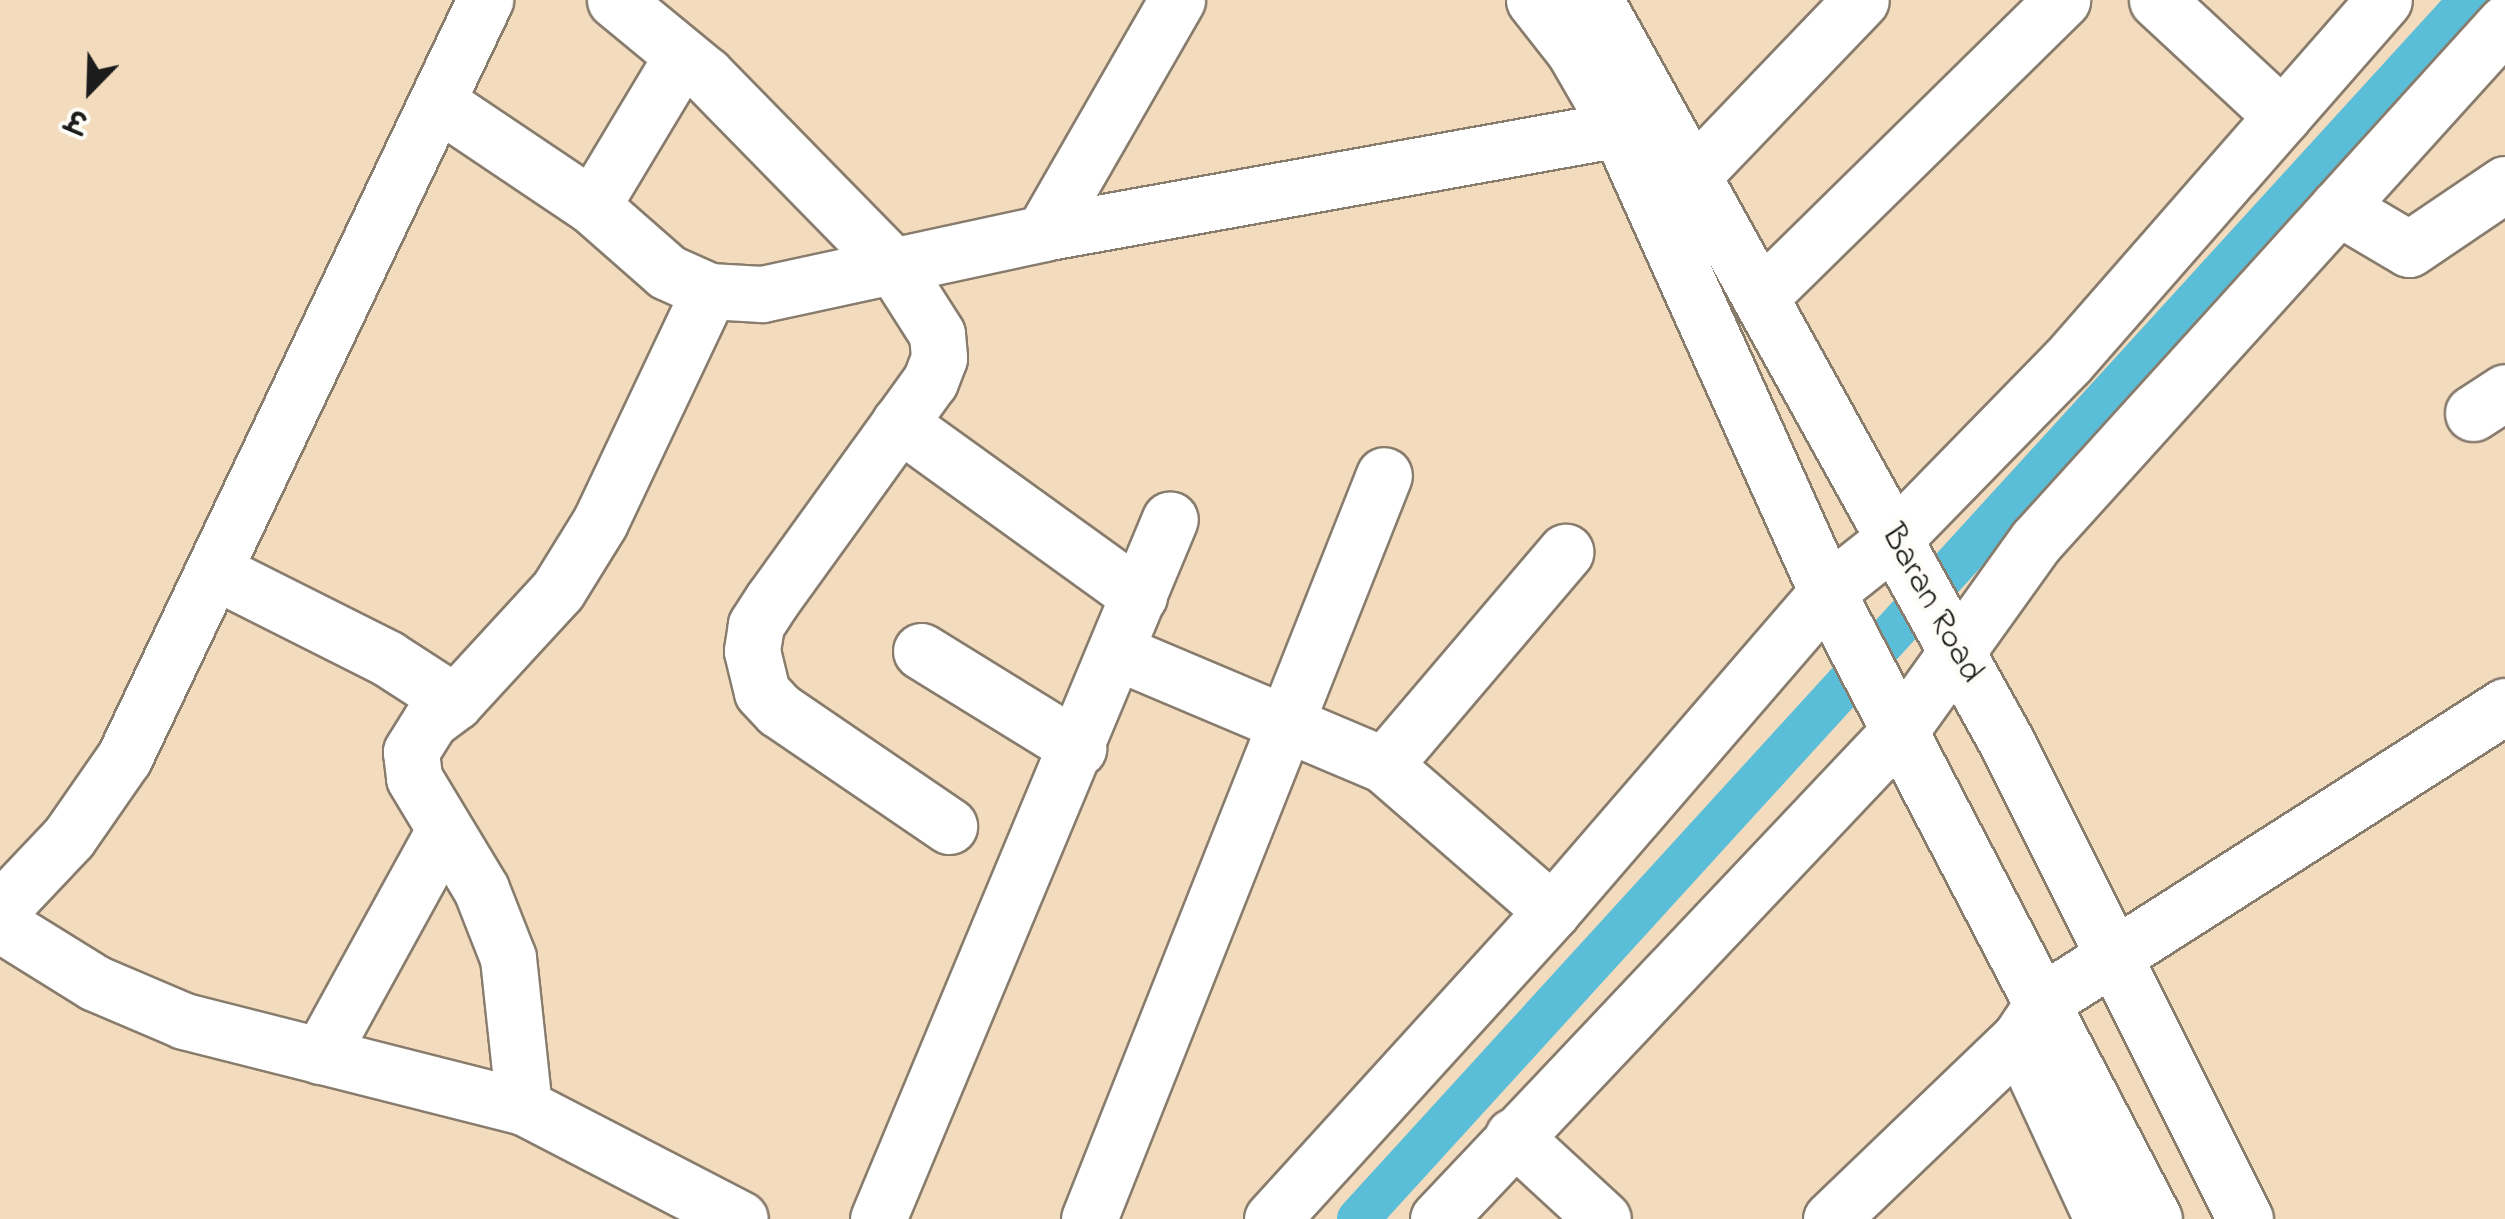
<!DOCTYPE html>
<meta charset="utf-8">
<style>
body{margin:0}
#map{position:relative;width:2505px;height:1219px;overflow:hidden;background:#f3dbbe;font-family:"Indie Flower","Playpen Sans Deva",sans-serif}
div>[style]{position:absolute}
.canal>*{height:42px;margin:-21px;padding:0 21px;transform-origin:21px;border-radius:21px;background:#5bbed9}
.roads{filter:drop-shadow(2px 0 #887c6d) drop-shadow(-2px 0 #887c6d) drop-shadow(0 2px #887c6d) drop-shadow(0 -2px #887c6d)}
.minor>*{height:55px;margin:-27.5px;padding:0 27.5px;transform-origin:27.5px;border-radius:27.5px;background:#fff}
.major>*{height:55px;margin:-27.5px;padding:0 27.5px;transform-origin:27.5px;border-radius:27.5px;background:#fff}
span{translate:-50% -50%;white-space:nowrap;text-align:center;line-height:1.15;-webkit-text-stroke:9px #fdfcf7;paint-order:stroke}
.street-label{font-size:35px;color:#1c1c1c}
.north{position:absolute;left:40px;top:40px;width:100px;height:100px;-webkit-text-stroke:8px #fdfcf7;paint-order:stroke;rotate:203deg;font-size:28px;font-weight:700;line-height:40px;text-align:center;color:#1c1c1c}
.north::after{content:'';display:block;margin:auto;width:35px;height:45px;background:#1c1c1c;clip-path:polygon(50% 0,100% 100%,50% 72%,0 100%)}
</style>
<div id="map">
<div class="canal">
<div style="left:1358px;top:1219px;width:1650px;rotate:-47.63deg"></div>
</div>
<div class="roads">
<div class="minor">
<div style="left:615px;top:0;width:118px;rotate:39.5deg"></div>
<div style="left:706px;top:75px;width:270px;rotate:45.6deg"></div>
<div style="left:895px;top:268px;width:78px;rotate:57.5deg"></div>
<div style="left:937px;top:334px;width:24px;rotate:85deg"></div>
<div style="left:939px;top:358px;width:25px;rotate:111deg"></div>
<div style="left:930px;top:381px;width:270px;rotate:125.8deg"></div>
<div style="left:772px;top:600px;width:30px;rotate:123deg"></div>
<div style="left:756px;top:625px;width:26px;rotate:99deg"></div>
<div style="left:752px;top:651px;width:42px;rotate:76.3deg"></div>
<div style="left:762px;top:692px;width:25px;rotate:47deg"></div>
<div style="left:779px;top:710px;width:206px;rotate:34.3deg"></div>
<div style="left:2157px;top:0;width:171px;rotate:42.9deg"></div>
<div style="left:437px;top:102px;width:187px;rotate:33.9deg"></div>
<div style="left:592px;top:206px;width:100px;rotate:41.3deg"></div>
<div style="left:667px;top:272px;width:46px;rotate:24.3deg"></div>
<div style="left:1696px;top:172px;width:238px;rotate:-46.2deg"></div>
<div style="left:592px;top:206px;width:175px;rotate:-59deg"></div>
<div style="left:2338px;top:207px;width:82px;rotate:30.6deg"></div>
<div style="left:2409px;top:249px;width:116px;rotate:-34.1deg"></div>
<div style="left:1043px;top:233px;width:269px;rotate:-60.1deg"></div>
<div style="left:1762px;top:295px;width:421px;rotate:-44.5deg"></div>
<div style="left:2473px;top:413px;width:38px;rotate:-33deg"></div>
<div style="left:899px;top:423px;width:296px;rotate:35.8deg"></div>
<div style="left:214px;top:571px;width:194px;rotate:26.7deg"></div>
<div style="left:387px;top:658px;width:81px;rotate:32.9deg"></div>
<div style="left:455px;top:702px;width:31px;rotate:143deg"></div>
<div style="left:430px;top:721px;width:36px;rotate:122deg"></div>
<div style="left:411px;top:752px;width:26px;rotate:83deg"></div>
<div style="left:414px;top:778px;width:130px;rotate:58.9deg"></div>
<div style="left:481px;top:889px;width:74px;rotate:68.6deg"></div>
<div style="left:508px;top:958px;width:150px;rotate:83.9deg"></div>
<div style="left:921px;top:651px;width:185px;rotate:31.7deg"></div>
<div style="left:1117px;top:652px;width:290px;rotate:22.9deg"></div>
<div style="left:1384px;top:765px;width:223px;rotate:41deg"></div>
<div style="left:455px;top:702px;width:152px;rotate:-47.4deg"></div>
<div style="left:558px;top:590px;width:80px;rotate:-58.3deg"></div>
<div style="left:600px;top:522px;width:255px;rotate:-64.7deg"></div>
<div style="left:709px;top:291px;width:53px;rotate:3.2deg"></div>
<div style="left:762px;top:294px;width:288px;rotate:-12.2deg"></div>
<div style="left:1043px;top:233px;width:585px;rotate:-10.23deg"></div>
<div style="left:1384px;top:765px;width:280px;rotate:-49.6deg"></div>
<div style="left:0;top:910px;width:100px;rotate:-46.6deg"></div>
<div style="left:69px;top:837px;width:96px;rotate:-55.2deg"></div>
<div style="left:124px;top:758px;width:840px;rotate:-64.53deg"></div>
<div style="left:0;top:924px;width:112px;rotate:31.8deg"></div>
<div style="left:95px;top:983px;width:97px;rotate:23.1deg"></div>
<div style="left:184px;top:1021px;width:351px;rotate:14.2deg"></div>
<div style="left:524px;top:1107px;width:243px;rotate:27.4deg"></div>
<div style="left:2019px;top:1039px;width:198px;rotate:65.2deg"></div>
<div style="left:320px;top:1056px;width:258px;rotate:-61.2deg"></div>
<div style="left:1513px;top:1136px;width:122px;rotate:42.7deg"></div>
<div style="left:878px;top:1219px;width:758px;rotate:-67.36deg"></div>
<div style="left:1089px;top:1219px;width:800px;rotate:-68.37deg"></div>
<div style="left:1272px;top:1219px;width:416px;rotate:-47.7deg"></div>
<div style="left:1552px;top:911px;width:421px;rotate:-49.2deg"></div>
<div style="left:1827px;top:592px;width:87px;rotate:-38.5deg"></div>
<div style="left:1895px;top:538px;width:246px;rotate:-45.7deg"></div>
<div style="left:2067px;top:362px;width:481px;rotate:-48.8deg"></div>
<div style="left:1438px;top:1219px;width:676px;rotate:-46.62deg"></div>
<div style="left:1902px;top:728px;width:230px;rotate:-54.4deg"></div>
<div style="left:2036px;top:541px;width:699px;rotate:-47.84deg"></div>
<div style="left:1831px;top:1219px;width:260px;rotate:-43.8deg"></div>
<div style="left:2019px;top:1039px;width:47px;rotate:-56.3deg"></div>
<div style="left:2045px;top:1000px;width:546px;rotate:-32.58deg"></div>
</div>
<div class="major">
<div style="left:1534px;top:0;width:65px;rotate:51.9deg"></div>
<div style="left:1574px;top:51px;width:90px;rotate:60deg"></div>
<div style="left:1619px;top:129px;width:508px;rotate:65.81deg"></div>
<div style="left:1827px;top:592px;width:707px;rotate:62.46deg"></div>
<div style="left:1595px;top:0;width:850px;rotate:60.99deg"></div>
<div style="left:2007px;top:743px;width:532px;rotate:63.43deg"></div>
</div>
</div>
<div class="street-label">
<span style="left:1931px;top:604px;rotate:61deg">Baran Road</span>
</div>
<div class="north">उ</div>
</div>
